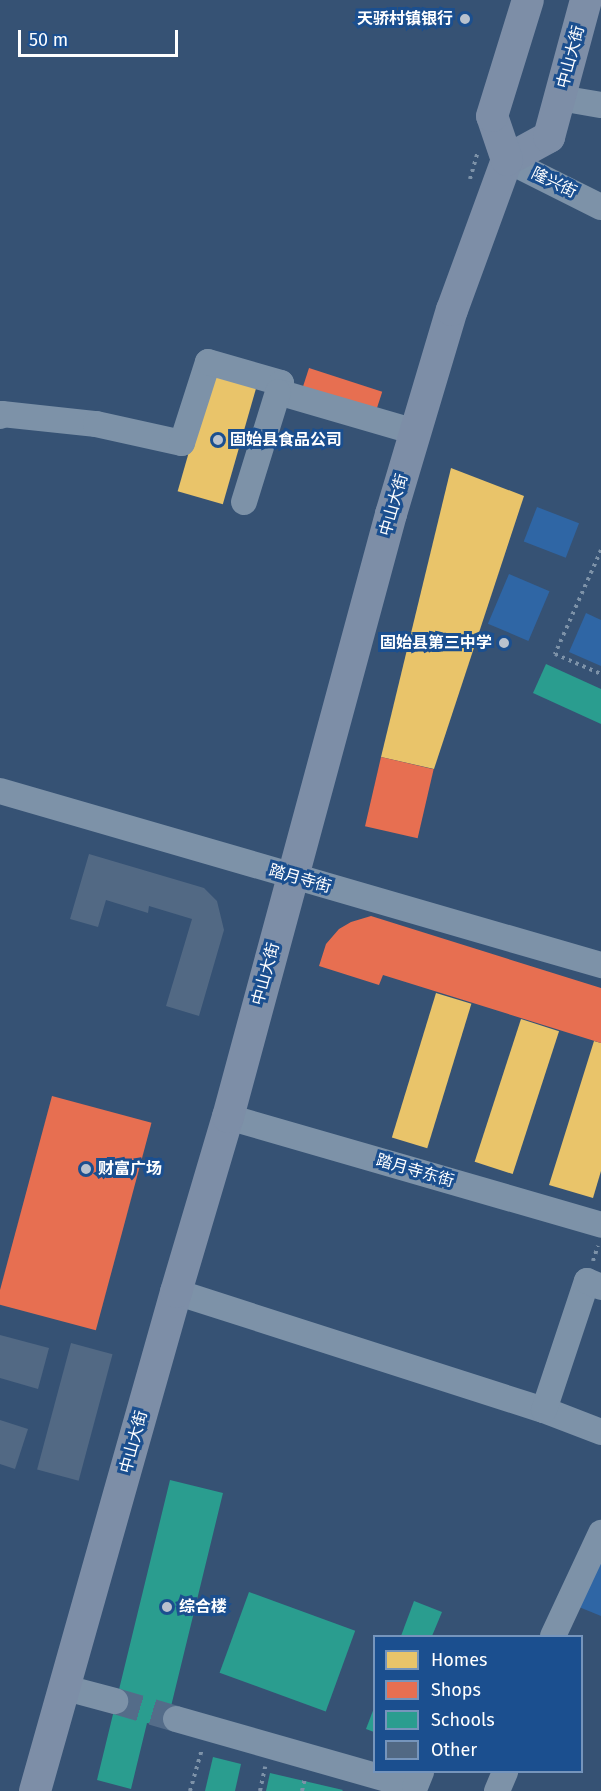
<!DOCTYPE html>
<meta charset="utf-8">
<style>
body{margin:0}
#map{position:relative;width:601px;height:1791px;overflow:hidden;background:#365274;font-family:"Fira Sans","Noto Sans SC",sans-serif}
div>[style]{position:absolute}
.green>*{inset:0;background:#2f66a5;transform-origin:0 0}
.homes>*{inset:0;background:#e9c46a;transform-origin:0 0}
.shops>*{inset:0;background:#e76f51;transform-origin:0 0}
.schools>*{inset:0;background:#2a9d8f;transform-origin:0 0}
.building>*{inset:0;background:#526984;transform-origin:0 0}
.minor-tunnel>*{height:26px;margin-top:-13px;transform-origin:0;background:repeating-linear-gradient(90deg,#546c89 0 26px,transparent 0 39px)}
.path>*{height:4px;margin-top:-2px;transform-origin:0;background:repeating-linear-gradient(90deg,#7d92a8 0 3px,transparent 0 7.5px)}
.minor>*{height:26px;margin:-13px;padding:0 13px;transform-origin:13px;border-radius:13px;background:#7d92a8}
.major>*{height:32px;margin:-16px;padding:0 16px;transform-origin:16px;border-radius:16px;background:#7d8ea7}
.dots>*{width:16px;height:16px;translate:-50% -50%;box-sizing:border-box;border:3px solid #1b4f8f;border-radius:50%}
span{translate:-50% -50%;white-space:nowrap;text-align:center;line-height:1.15;-webkit-text-stroke:6px #1b4f8f;paint-order:stroke}
.poi-label{font-size:16px;color:#fff;font-weight:700}
.right{translate:-100% -50%;text-align:right}
.left{translate:0 -50%;text-align:left}
.street-label{font-size:16px;color:#fff}
.legend{position:absolute;left:373px;top:1635px;width:210px;height:138px;box-sizing:border-box;background:#1b4f8f;border:2px solid #7695bc;margin:0;padding:8px 10px;list-style:none;font-size:18px;color:#fff}
.legend li{display:flex;align-items:center;gap:12px;height:30px}
.legend b{width:30px;border:2px solid #7695bc}
.scale{position:absolute;left:18px;top:30px;width:160px;height:27px;box-sizing:border-box;border:3px solid #fff;border-top:0;padding-left:8px;font-size:18px;line-height:21px;white-space:nowrap;color:#fff;-webkit-text-stroke:4px #1b4f8f;paint-order:stroke}
</style>
<div id="map">
<div class="green">
<div style="left:537px;top:507px;width:45px;height:37px;rotate:21deg"></div>
<div style="left:509px;top:574px;width:44px;height:54px;rotate:23deg"></div>
<div style="clip-path:polygon(586px 613px,601px 620px,601px 666px,569px 652px)"></div>
<div style="clip-path:polygon(601px 1547px,601px 1616px,579px 1607px)"></div>
</div>
<div class="homes">
<div style="left:211px;top:375px;width:47px;height:121px;rotate:16deg"></div>
<div style="clip-path:polygon(451px 468px,524px 496px,434px 769px,381px 757px)"></div>
<div style="left:436px;top:993px;width:37px;height:151px;rotate:17deg"></div>
<div style="left:521px;top:1019px;width:40px;height:150px;rotate:18deg"></div>
<div style="clip-path:polygon(594px 1041px,601px 1043px,601px 1171px,593px 1198px,549px 1185px)"></div>
</div>
<div class="shops">
<div style="left:309px;top:368px;width:77px;height:28px;rotate:18deg"></div>
<div style="left:381px;top:757px;width:54px;height:71px;rotate:13deg"></div>
<div style="clip-path:polygon(371px 916px,601px 988px,601px 1043px,383px 975px,379px 985px,319px 966px,326px 944px,339px 929px,351px 922px)"></div>
<div style="left:52px;top:1096px;width:103px;height:215px;rotate:15deg"></div>
</div>
<div class="schools">
<div style="clip-path:polygon(546px 664px,601px 689px,601px 724px,533px 693px)"></div>
<div style="clip-path:polygon(170px 1480px,223px 1493px,166px 1727px,147px 1723px,131px 1789px,97px 1780px)"></div>
<div style="left:249px;top:1592px;width:113px;height:86px;rotate:20deg"></div>
<div style="clip-path:polygon(414px 1601px,442px 1612px,432px 1636px,401px 1636px)"></div>
<div style="clip-path:polygon(374px 1708px,374px 1732px,366px 1729px)"></div>
<div style="clip-path:polygon(213px 1757px,241px 1764px,235px 1791px,205px 1791px)"></div>
<div style="clip-path:polygon(270px 1773px,343px 1790px,342px 1791px,266px 1791px)"></div>
</div>
<div class="building">
<div style="clip-path:polygon(89px 854px,194px 885px,204px 888px,217px 901px,224px 930px,199px 1016px,166px 1006px,192px 919px,149px 906px,148px 913px,106px 900px,98px 927px,70px 919px)"></div>
<div style="clip-path:polygon(0 1335px,49px 1348px,38px 1389px,0 1378px)"></div>
<div style="left:71px;top:1343px;width:43px;height:131px;rotate:15deg"></div>
<div style="clip-path:polygon(0 1420px,28px 1429px,15px 1469px,0 1464px)"></div>
</div>
<div class="minor-tunnel">
<div style="left:115px;top:1701px;width:64px;rotate:16.4deg"></div>
</div>
<div class="path">
<div style="left:470px;top:179px;width:26px;rotate:-74deg"></div>
<div style="left:601px;top:550px;width:114px;rotate:113.9deg"></div>
<div style="left:555px;top:654px;width:50px;rotate:23.5deg"></div>
<div style="left:593px;top:1261px;width:16px;rotate:-72deg"></div>
<div style="left:190px;top:1791px;width:44px;rotate:-74.1deg"></div>
<div style="left:260px;top:1791px;width:25px;rotate:-78deg"></div>
<div style="left:302px;top:1791px;width:13px;rotate:-77deg"></div>
</div>
<div class="minor">
<div style="left:560px;top:98px;width:42px;rotate:9.7deg"></div>
<div style="left:507px;top:160px;width:105px;rotate:26.6deg"></div>
<div style="left:0;top:416px;width:3px;rotate:-45deg"></div>
<div style="left:2px;top:414px;width:95px;rotate:6.1deg"></div>
<div style="left:96px;top:424px;width:88px;rotate:12.5deg"></div>
<div style="left:182px;top:443px;width:85px;rotate:-72.2deg"></div>
<div style="left:208px;top:362px;width:76px;rotate:16deg"></div>
<div style="left:281px;top:383px;width:9px;rotate:108deg"></div>
<div style="left:278px;top:392px;width:144px;rotate:16.2deg"></div>
<div style="left:244px;top:502px;width:115px;rotate:-72.8deg"></div>
<div style="left:0;top:791px;width:626px;rotate:16.15deg"></div>
<div style="left:228px;top:1117px;width:388px;rotate:16.1deg"></div>
<div style="left:176px;top:1292px;width:386px;rotate:17.8deg"></div>
<div style="left:544px;top:1410px;width:61px;rotate:21.1deg"></div>
<div style="left:544px;top:1410px;width:136px;rotate:-71.6deg"></div>
<div style="left:587px;top:1281px;width:15px;rotate:23deg"></div>
<div style="left:553px;top:1636px;width:114px;rotate:-65deg"></div>
<div style="left:66px;top:1688px;width:51px;rotate:14.9deg"></div>
<div style="left:176px;top:1719px;width:248px;rotate:15.9deg"></div>
<div style="left:415px;top:1787px;width:16px;rotate:-68deg"></div>
<div style="left:497px;top:1791px;width:21px;rotate:-67deg"></div>
</div>
<div class="major">
<div style="left:507px;top:160px;width:48px;rotate:-28.7deg"></div>
<div style="left:549px;top:137px;width:142px;rotate:-74.9deg"></div>
<div style="left:35px;top:1791px;width:519px;rotate:-74.22deg"></div>
<div style="left:176px;top:1292px;width:183px;rotate:-73.5deg"></div>
<div style="left:228px;top:1117px;width:625px;rotate:-74.87deg"></div>
<div style="left:391px;top:514px;width:213px;rotate:-73.4deg"></div>
<div style="left:452px;top:310px;width:160px;rotate:-69.9deg"></div>
<div style="left:507px;top:160px;width:46px;rotate:-108.8deg"></div>
<div style="left:492px;top:116px;width:121px;rotate:-72.8deg"></div>
</div>
<div class="dots">
<div style="left:465px;top:19px;background:#b9c2ce"></div>
<div style="left:218px;top:440px;background:#b9c2ce"></div>
<div style="left:504px;top:643px;background:#b9c2ce"></div>
<div style="left:86px;top:1169px;background:#b9c2ce"></div>
<div style="left:167px;top:1607px;background:#b9c2ce"></div>
</div>
<div class="poi-label">
<span class="right" style="left:453px;top:19px">天骄村镇银行</span>
<span class="left" style="left:230px;top:440px">固始县食品公司</span>
<span class="right" style="left:492px;top:643px">固始县第三中学</span>
<span class="left" style="left:98px;top:1169px">财富广场</span>
<span class="left" style="left:179px;top:1607px">综合楼</span>
</div>
<div class="street-label">
<span style="left:571px;top:57px;rotate:-75deg">中山大街</span>
<span style="left:554px;top:183px;rotate:26deg">隆兴街</span>
<span style="left:394px;top:505px;rotate:-74deg">中山大街</span>
<span style="left:300px;top:879px;rotate:16deg">踏月寺街</span>
<span style="left:266px;top:974px;rotate:-75deg">中山大街</span>
<span style="left:415px;top:1171px;rotate:16deg">踏月寺东街</span>
<span style="left:134px;top:1442px;rotate:-75deg">中山大街</span>
</div>
<ul class="legend">
<li><b style="height:16px;background:#e9c46a"></b>Homes</li>
<li><b style="height:16px;background:#e76f51"></b>Shops</li>
<li><b style="height:16px;background:#2a9d8f"></b>Schools</li>
<li><b style="height:16px;background:#526984"></b>Other</li>
</ul>
<div class="scale">50 m</div>
</div>
